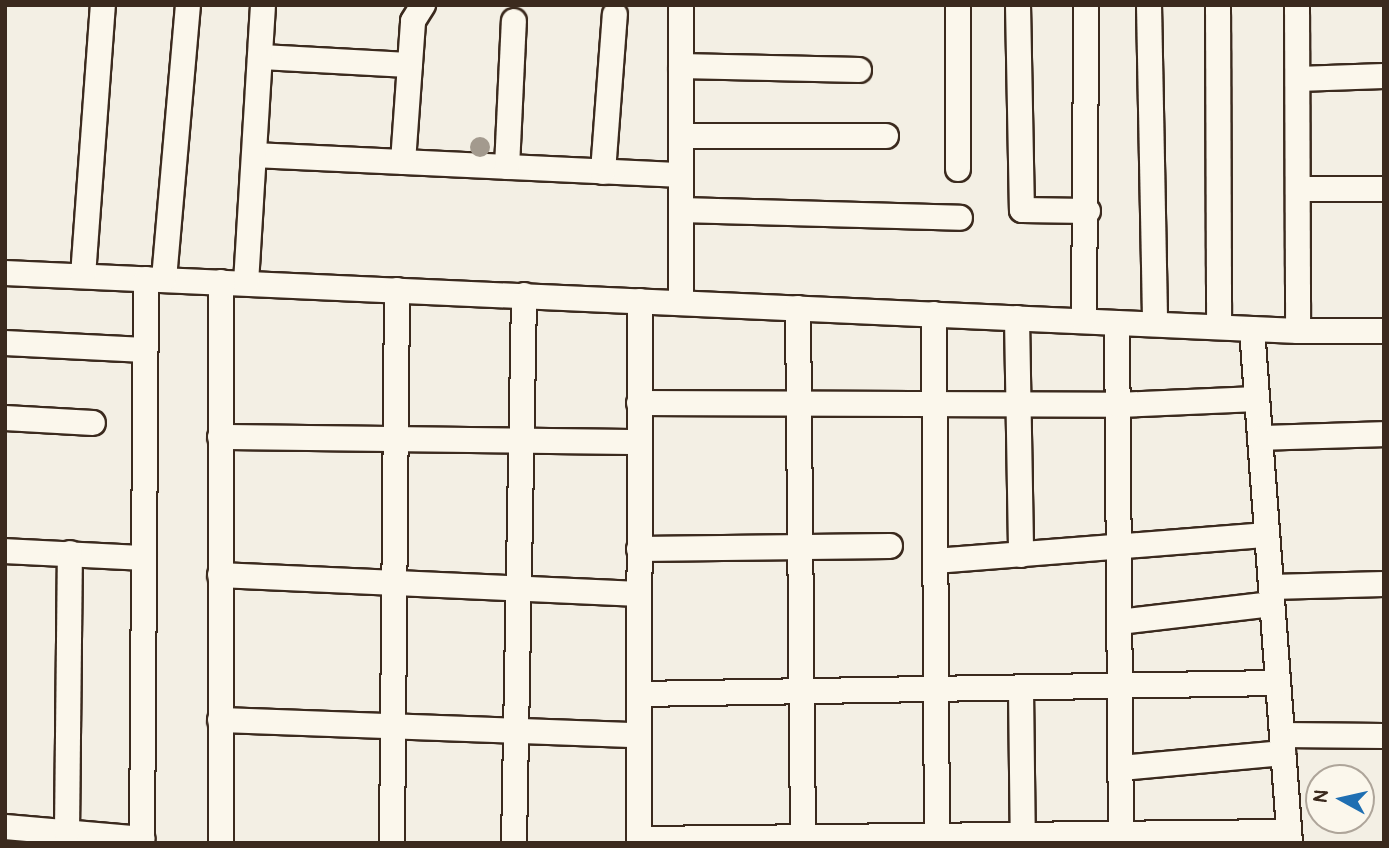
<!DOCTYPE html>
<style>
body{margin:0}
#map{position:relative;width:1389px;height:848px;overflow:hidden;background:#f3efe4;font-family:Pangolin,sans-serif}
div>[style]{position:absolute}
.roads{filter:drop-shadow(2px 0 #3b2a1e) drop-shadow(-2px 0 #3b2a1e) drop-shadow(0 2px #3b2a1e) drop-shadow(0 -2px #3b2a1e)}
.minor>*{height:24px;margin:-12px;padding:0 12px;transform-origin:12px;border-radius:12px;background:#fbf7ec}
.trees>*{width:20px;height:20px;margin:-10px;border-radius:50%;background:#a39a8e}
span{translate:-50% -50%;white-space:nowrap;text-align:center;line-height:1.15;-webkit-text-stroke:5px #fbf7ec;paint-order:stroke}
.frame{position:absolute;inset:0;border:7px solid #3b2a1e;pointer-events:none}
.north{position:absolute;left:1305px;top:764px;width:70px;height:70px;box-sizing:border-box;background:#fbf7ec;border:2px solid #aea59a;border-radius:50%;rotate:278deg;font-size:19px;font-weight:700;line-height:28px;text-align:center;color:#3b2a1e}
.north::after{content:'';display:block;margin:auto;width:24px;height:32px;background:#1f6fb2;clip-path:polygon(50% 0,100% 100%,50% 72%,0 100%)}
</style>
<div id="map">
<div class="roads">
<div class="minor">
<div style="left:1018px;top:5px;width:205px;rotate:88.9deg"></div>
<div style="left:1022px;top:210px;width:66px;rotate:0.9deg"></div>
<div style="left:1149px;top:5px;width:319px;rotate:88.9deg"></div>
<div style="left:1218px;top:5px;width:322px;rotate:89.8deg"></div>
<div style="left:1297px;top:5px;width:326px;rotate:89.8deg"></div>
<div style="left:260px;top:57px;width:150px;rotate:3.1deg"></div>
<div style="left:681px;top:66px;width:178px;rotate:1.3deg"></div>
<div style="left:1298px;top:79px;width:86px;rotate:-2deg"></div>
<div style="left:681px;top:136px;width:205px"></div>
<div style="left:255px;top:155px;width:426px;rotate:2.7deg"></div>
<div style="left:403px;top:162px;width:141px;rotate:-85.9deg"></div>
<div style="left:413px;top:21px;width:19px;rotate:-58deg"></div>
<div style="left:507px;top:167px;width:146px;rotate:-87.3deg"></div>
<div style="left:958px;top:169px;width:164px;rotate:-90deg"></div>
<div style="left:603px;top:172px;width:158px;rotate:-85.7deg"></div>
<div style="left:1298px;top:189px;width:86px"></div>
<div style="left:681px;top:210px;width:279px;rotate:1.6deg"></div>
<div style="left:5px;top:273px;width:1294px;rotate:2.57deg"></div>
<div style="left:1298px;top:331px;width:86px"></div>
<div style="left:83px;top:276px;width:272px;rotate:-85.8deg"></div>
<div style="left:164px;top:279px;width:275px;rotate:-85deg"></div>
<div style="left:246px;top:283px;width:279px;rotate:-86.5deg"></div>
<div style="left:681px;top:303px;width:298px;rotate:-90deg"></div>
<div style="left:798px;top:308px;width:535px;rotate:89.46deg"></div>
<div style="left:934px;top:314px;width:529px;rotate:89.68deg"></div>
<div style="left:1017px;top:318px;width:237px;rotate:89deg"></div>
<div style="left:1084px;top:321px;width:316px;rotate:-89.6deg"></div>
<div style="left:1117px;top:323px;width:520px;rotate:89.56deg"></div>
<div style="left:1252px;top:329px;width:515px;rotate:85.77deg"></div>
<div style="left:5px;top:343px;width:140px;rotate:2.9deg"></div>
<div style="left:639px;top:403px;width:479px;rotate:0.2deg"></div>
<div style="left:1118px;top:405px;width:139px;rotate:-2.5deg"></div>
<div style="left:5px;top:418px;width:88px;rotate:3.3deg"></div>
<div style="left:220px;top:437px;width:419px;rotate:0.7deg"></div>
<div style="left:1260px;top:438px;width:124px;rotate:-1.8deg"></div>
<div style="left:639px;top:549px;width:251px;rotate:-0.7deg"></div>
<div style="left:5px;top:551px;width:139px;rotate:2.9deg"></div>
<div style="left:935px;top:561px;width:333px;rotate:-4.5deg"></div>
<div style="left:220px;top:575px;width:419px;rotate:2.6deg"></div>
<div style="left:1271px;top:587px;width:113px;rotate:-1.5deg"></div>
<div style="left:1119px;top:622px;width:154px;rotate:-6.7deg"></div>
<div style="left:1021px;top:690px;width:153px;rotate:89.3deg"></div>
<div style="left:639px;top:694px;width:639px;rotate:-0.99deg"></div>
<div style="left:220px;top:720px;width:419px;rotate:2.1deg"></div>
<div style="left:1282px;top:735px;width:102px;rotate:0.6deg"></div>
<div style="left:1121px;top:768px;width:163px;rotate:-5.3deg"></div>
<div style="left:5px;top:827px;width:138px;rotate:5deg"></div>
<div style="left:67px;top:832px;width:279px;rotate:-89.4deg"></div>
<div style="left:639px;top:839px;width:650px;rotate:-0.62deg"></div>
<div style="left:142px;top:843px;width:564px;rotate:-89.59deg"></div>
<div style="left:221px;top:843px;width:561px;rotate:-90deg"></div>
<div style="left:392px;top:843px;width:553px;rotate:-89.48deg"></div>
<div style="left:514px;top:843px;width:548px;rotate:-88.95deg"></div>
<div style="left:639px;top:843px;width:542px;rotate:-89.89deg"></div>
</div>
</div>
<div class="trees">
<div style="left:480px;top:147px"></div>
</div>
<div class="frame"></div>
<div class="north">N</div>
</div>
